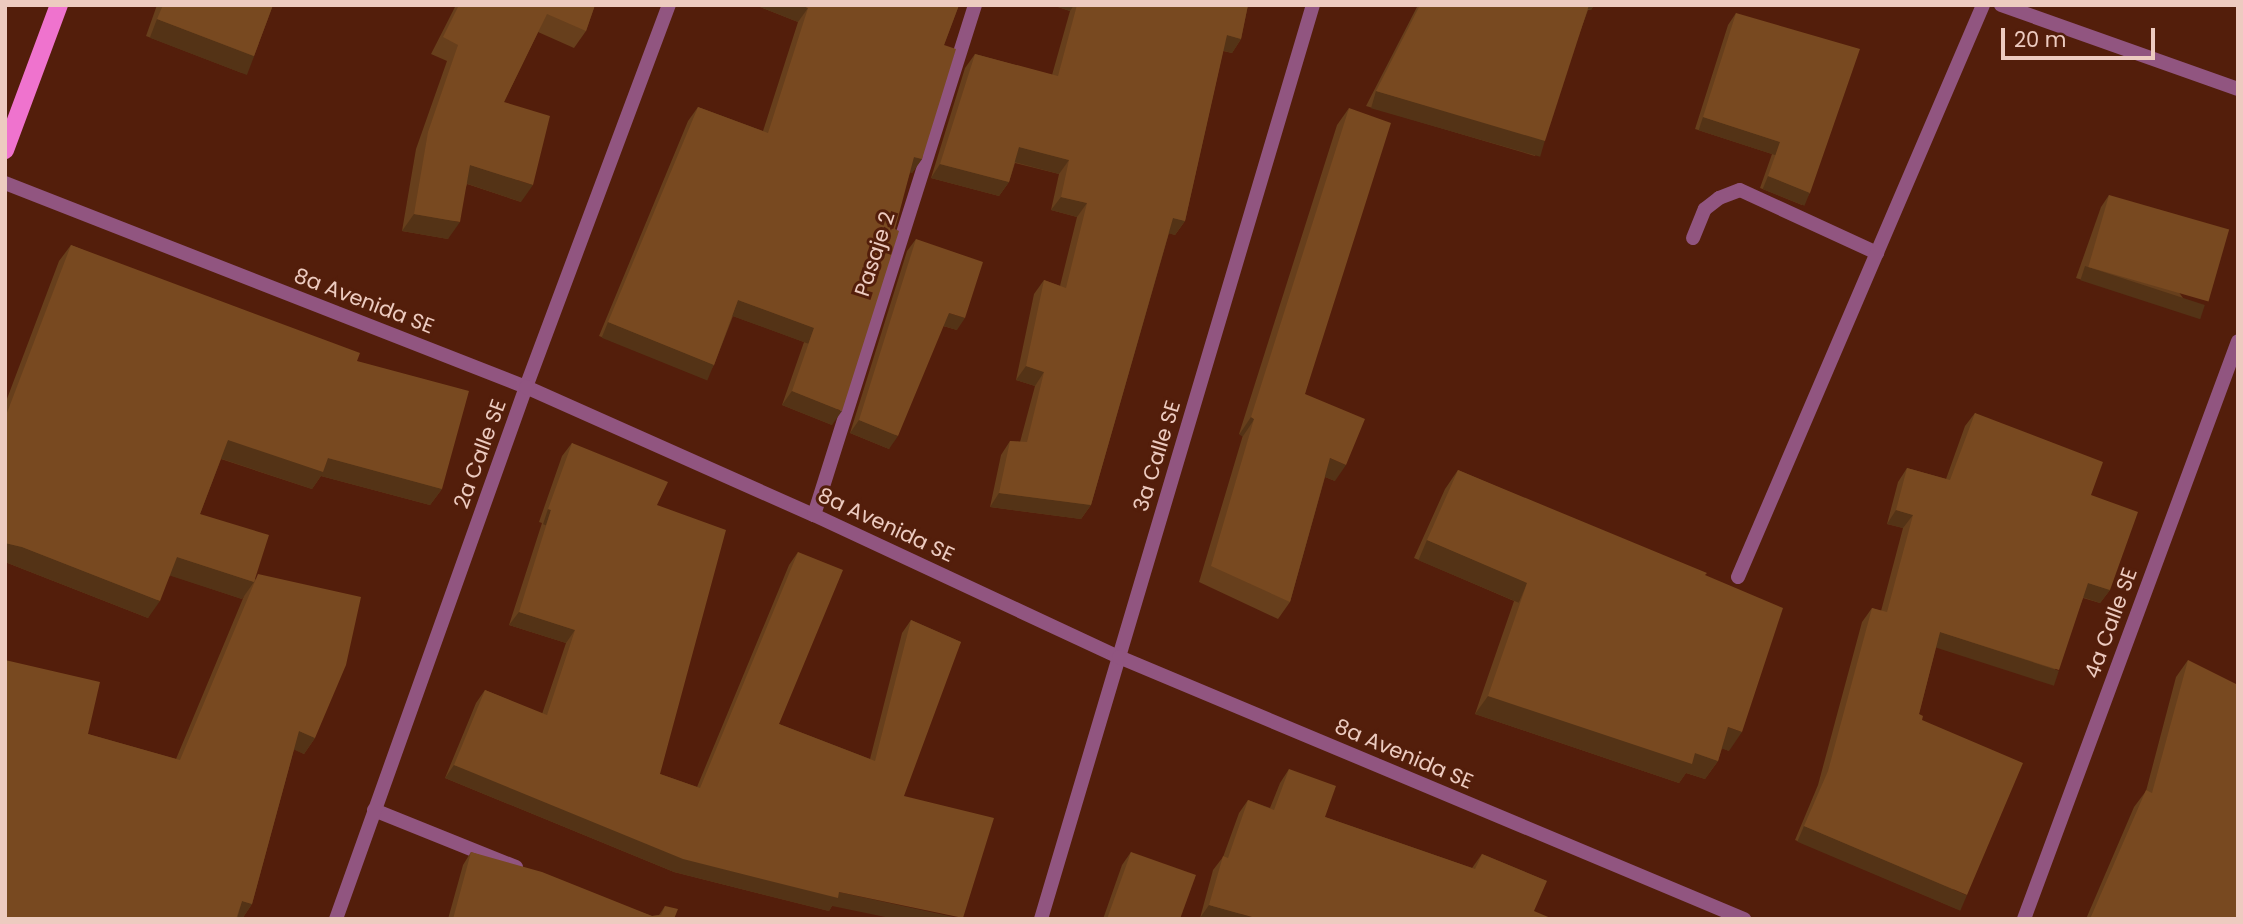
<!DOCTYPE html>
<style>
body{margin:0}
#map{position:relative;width:2243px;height:924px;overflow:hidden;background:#531e0b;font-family:Poppins,sans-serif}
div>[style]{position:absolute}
.service>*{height:14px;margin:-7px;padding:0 7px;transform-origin:7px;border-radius:7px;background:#915580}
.minor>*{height:14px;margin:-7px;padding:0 7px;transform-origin:7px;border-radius:7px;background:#915580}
.tertiary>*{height:14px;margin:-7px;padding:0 7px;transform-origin:7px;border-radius:7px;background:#915580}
.primary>*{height:18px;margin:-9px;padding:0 9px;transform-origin:9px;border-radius:9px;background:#ef73ce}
.wall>*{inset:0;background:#673f1c}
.shaded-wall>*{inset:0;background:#543316;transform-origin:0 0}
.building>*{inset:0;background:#784920;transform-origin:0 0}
span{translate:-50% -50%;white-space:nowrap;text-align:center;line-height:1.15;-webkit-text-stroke:6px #531e0b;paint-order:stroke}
.street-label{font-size:21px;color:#edcbc0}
.frame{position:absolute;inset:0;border:7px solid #edcbc0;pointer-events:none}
.scale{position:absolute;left:2001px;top:28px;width:154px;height:32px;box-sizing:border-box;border:4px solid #edcbc0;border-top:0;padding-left:9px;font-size:21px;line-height:24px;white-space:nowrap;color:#edcbc0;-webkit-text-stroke:5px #531e0b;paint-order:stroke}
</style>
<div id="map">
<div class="service">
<div style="left:1693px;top:238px;width:31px;rotate:-68deg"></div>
<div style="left:1705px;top:209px;width:18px;rotate:-38deg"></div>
<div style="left:1719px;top:198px;width:22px;rotate:-21deg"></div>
<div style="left:1740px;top:190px;width:151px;rotate:24.7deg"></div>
<div style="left:814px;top:515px;width:535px;rotate:-72.48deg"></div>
<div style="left:1738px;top:577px;width:622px;rotate:-66.81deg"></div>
</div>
<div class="minor">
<div style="left:2001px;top:5px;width:251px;rotate:19.5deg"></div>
<div style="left:374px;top:810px;width:153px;rotate:21.9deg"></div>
<div style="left:336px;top:919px;width:565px;rotate:-70.35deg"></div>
<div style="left:526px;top:387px;width:408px;rotate:-69.5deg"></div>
<div style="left:1041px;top:919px;width:954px;rotate:-73.43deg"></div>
<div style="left:2024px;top:919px;width:616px;rotate:-69.68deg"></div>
</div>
<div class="tertiary">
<div style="left:5px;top:183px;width:560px;rotate:21.38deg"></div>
<div style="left:526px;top:387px;width:315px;rotate:24deg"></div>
<div style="left:814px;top:515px;width:336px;rotate:25deg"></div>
<div style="left:1119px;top:657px;width:678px;rotate:22.74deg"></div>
</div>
<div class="primary">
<div style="left:5px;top:150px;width:155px;rotate:-69.6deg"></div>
</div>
<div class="wall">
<div style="clip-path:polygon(157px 5px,273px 5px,254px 56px,242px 73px,146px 36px)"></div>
<div style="clip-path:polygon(456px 5px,595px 5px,586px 31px,574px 48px,538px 32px,504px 102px,521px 202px,467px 184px,448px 239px,402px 231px,416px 149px,447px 61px,431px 54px)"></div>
<div style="clip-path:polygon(755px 5px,959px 5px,944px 45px,922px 159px,912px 173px,910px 172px,832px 425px,782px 405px,804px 342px,733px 316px,714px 365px,705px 379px,599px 336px,688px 121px,698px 107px,763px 131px,798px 22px)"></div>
<div style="clip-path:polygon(1052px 5px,1248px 5px,1241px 39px,1232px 53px,1223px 51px,1185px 221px,1175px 235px,1169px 233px,1091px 505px,1081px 519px,990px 507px,1001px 455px,1010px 441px,1020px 442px,1035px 386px,1016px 380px,1034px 294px,1044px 280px,1060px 286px,1077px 217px,1051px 210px,1059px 174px,1015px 163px,1009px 182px,999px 196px,931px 178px,965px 68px,975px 54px,1052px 75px,1070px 11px)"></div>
<div style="clip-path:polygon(1418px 5px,1594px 5px,1591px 10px,1588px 10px,1535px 156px,1366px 106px)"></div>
<div style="clip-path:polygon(1736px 13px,1810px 193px,1802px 205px,1760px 188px,1772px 154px,1695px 129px,1728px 25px)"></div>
<div style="clip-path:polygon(1349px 108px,1305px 394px,1335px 481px,1325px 477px,1290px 602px,1278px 619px,1199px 582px,1243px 435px,1239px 434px,1337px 125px)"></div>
<div style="clip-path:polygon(2109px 195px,2196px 316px,2076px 278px,2101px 207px)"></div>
<div style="clip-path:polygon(916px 239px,957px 330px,943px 326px,889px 449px,850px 433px,907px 251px)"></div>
<div style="clip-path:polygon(71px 245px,357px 361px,442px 489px,430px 505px,321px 476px,312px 489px,221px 459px,200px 514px,255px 578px,315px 738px,304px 754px,294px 749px,252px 904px,242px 919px,5px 919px,88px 734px,176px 759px,244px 596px,242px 599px,170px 575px,148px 618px,5px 562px,5px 404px,59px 261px)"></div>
<div style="clip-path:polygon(1975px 413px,2091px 495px,2110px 590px,2100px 603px,2083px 598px,2050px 683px,1936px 647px,1919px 714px,1922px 720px,1957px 909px,1795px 840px,1818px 785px,1862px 622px,1872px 608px,1881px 611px,1903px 528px,1887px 524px,1898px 482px,1907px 468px,1946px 479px,1965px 426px)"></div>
<div style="clip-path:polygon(572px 443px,657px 505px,660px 774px,697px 787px,789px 565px,798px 552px,779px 724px,870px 759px,902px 633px,911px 620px,961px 642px,832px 906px,829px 911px,674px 872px,445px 778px,476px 703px,485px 690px,542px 714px,566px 643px,509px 625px,542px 523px,539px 522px,562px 456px)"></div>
<div style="clip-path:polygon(1458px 470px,1705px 575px,1729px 751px,1722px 748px,1718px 761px,1705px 779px,1686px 773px,1679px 783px,1475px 714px,1514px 601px,1414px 558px,1445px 489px)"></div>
<div style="clip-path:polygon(2188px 660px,2238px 919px,2086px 919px,2134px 807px,2146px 791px,2176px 677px)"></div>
<div style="clip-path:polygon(1289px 769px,1325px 817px,1472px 868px,1482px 854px,1547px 881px,1200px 918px,1213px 870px,1223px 857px,1239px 813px,1248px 800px,1270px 808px,1280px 783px)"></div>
<div style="clip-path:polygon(471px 852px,652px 916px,659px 915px,665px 906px,674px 919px,448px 919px,463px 865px)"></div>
<div style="clip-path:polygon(1131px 852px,1180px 919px,1103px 919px,1122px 865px)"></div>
</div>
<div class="shaded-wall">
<div style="clip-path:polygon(755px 5px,801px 5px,808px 8px,798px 22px)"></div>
<div style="clip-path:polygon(1052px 5px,1074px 5px,1070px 11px)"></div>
<div style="clip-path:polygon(1585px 5px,1594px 5px,1591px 10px,1583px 8px)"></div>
<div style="left:157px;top:19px;width:104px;height:20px;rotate:21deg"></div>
<div style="clip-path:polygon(1227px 35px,1241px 39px,1232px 53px,1217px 49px)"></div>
<div style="left:1376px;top:91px;width:176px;height:18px;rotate:16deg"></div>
<div style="left:1703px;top:117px;width:81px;height:14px;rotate:18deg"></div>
<div style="clip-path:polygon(1019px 147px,1069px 160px,1059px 174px,1010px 161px)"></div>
<div style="clip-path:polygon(914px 157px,922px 159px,912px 173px,904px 171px)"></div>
<div style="clip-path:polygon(940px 164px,1009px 182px,999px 196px,931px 178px)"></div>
<div style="clip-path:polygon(470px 165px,533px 185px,521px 202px,459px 181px)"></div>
<div style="left:1768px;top:176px;width:45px;height:14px;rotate:22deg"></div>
<div style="clip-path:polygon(1061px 197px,1087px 203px,1077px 217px,1051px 210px)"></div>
<div style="clip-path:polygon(414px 214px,460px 222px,448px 239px,402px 231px)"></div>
<div style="clip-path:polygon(1173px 218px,1185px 221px,1175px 235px,1163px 232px)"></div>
<div style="left:2085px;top:266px;width:126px;height:15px;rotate:18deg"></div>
<div style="left:738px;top:300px;width:81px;height:17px;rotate:20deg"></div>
<div style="clip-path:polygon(949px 313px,965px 318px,957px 330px,940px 325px)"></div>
<div style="left:608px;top:322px;width:114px;height:17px;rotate:22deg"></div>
<div style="clip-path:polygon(1026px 366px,1044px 372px,1035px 386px,1016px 380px)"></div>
<div style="clip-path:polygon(792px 391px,842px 411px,832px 425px,782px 405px)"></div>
<div style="left:1251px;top:417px;width:4px;height:21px;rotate:34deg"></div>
<div style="clip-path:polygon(859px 420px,898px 436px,889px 449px,850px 433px)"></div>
<div style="clip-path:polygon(228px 440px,328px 458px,442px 489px,430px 505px,321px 476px,312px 489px,216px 457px)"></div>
<div style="clip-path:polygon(1330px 458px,1346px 465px,1335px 481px,1318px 474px)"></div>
<div style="clip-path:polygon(999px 493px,1091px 505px,1081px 519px,990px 507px)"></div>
<div style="left:548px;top:509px;width:3px;height:16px;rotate:18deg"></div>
<div style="clip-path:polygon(1896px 510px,1913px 515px,1903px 528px,1887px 524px)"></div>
<div style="left:1427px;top:540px;width:109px;height:22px;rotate:23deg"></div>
<div style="clip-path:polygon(5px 543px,22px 547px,160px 601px,148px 618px,5px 562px)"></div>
<div style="clip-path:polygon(177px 557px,254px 582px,242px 599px,165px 574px)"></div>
<div style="clip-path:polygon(2088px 583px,2110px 590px,2100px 603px,2079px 596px)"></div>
<div style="clip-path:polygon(519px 612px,575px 630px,566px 643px,509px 625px)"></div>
<div style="left:1940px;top:632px;width:125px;height:16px;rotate:18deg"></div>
<div style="clip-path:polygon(1488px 696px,1695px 753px,1718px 761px,1705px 779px,1686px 773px,1679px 783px,1475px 714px)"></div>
<div style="clip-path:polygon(1728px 727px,1742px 732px,1729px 751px,1715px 746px)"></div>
<div style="clip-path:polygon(299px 731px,315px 738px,304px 754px,288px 747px)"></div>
<div style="clip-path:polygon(454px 765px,839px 892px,963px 919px,895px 919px,832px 906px,829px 911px,674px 872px,445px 778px)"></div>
<div style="left:1804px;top:826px;width:177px;height:17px;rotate:23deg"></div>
<div style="clip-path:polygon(242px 901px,252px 904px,242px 919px,237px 919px)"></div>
<div style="clip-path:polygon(1209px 905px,1259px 919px,1200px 918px)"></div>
</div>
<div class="building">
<div style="clip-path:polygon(163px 5px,273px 5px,254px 56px,157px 19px)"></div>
<div style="clip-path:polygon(459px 5px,595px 5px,586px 31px,547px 14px,504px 102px,550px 116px,533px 185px,470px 165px,460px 222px,414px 214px,428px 132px,458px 45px,443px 37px)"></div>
<div style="clip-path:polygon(801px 5px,959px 5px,944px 45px,956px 49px,922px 159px,914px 157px,895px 229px,899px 231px,842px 411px,792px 391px,814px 328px,738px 300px,714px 365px,608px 322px,698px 107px,768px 133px,808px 8px)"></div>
<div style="clip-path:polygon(1077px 5px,1248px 5px,1241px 39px,1227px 35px,1185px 221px,1173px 218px,1091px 505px,999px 493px,1010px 441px,1027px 442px,1044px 372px,1026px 366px,1044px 280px,1066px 288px,1087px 203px,1061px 197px,1069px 160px,1019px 147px,1009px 182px,940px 164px,975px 54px,1058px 76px)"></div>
<div style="clip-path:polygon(1420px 5px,1589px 5px,1545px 141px,1376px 91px)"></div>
<div style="clip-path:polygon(1736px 13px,1860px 49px,1810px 193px,1768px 176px,1780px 142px,1703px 117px)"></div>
<div style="clip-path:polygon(1349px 108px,1391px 123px,1305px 394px,1365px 419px,1346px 465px,1330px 458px,1290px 602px,1211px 566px,1254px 419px,1251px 417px)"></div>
<div style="left:2109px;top:195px;width:125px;height:75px;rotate:16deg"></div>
<div style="clip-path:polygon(916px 239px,983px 262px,965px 318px,949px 313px,898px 436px,859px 420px)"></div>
<div style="clip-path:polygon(71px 245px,360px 353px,357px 361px,469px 391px,442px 489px,328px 458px,323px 472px,228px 440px,200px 514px,269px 535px,254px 582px,177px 557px,160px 601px,22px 547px,5px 543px,5px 418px)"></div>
<div style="clip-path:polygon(1975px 413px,2103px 462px,2091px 495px,2138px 512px,2110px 590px,2088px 583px,2059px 670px,1940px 632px,1919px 714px,1923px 716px,1922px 720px,2023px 763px,1967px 895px,1804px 826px,1828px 771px,1872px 608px,1887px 612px,1913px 515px,1896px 510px,1907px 468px,1950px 480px)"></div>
<div style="clip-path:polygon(572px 443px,668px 482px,657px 505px,726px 530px,660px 774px,700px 788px,798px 552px,843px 570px,779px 724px,875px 761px,911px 620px,961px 642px,904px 796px,994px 818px,963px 918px,839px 892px,838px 898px,683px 859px,454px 765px,485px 690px,547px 715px,575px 630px,519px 612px,551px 510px,548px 509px)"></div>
<div style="clip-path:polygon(1458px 470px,1707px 573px,1705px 575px,1783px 608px,1742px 732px,1728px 727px,1718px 761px,1695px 753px,1692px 764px,1488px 696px,1527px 583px,1427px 540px)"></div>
<div style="clip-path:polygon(258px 574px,361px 597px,346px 665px,315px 738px,299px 731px,252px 904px,242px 901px,236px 919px,5px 919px,5px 660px,100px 682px,88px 734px,180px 760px)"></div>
<div style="clip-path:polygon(2188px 660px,2238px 685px,2238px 919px,2090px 919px,2146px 790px,2152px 793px)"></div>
<div style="clip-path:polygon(1289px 769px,1336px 786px,1325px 817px,1475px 869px,1482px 854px,1547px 881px,1534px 911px,1553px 919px,1259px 919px,1209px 905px,1223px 856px,1228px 858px,1248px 800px,1274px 810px)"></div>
<div style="clip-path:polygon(471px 852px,542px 872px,652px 916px,661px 915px,665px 906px,678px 909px,674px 919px,453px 919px)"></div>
<div style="clip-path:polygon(1131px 852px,1196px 875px,1180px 919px,1107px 919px)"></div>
</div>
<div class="street-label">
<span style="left:875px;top:254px;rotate:-72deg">Pasaje 2</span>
<span style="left:364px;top:301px;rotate:21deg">8a Avenida SE</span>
<span style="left:480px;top:454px;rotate:-70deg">2a Calle SE</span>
<span style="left:1157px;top:456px;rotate:-73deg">3a Calle SE</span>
<span style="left:886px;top:525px;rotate:25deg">8a Avenida SE</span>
<span style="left:2111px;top:623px;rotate:-70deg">4a Calle SE</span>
<span style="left:1404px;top:754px;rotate:23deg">8a Avenida SE</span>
</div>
<div class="frame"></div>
<div class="scale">20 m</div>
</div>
